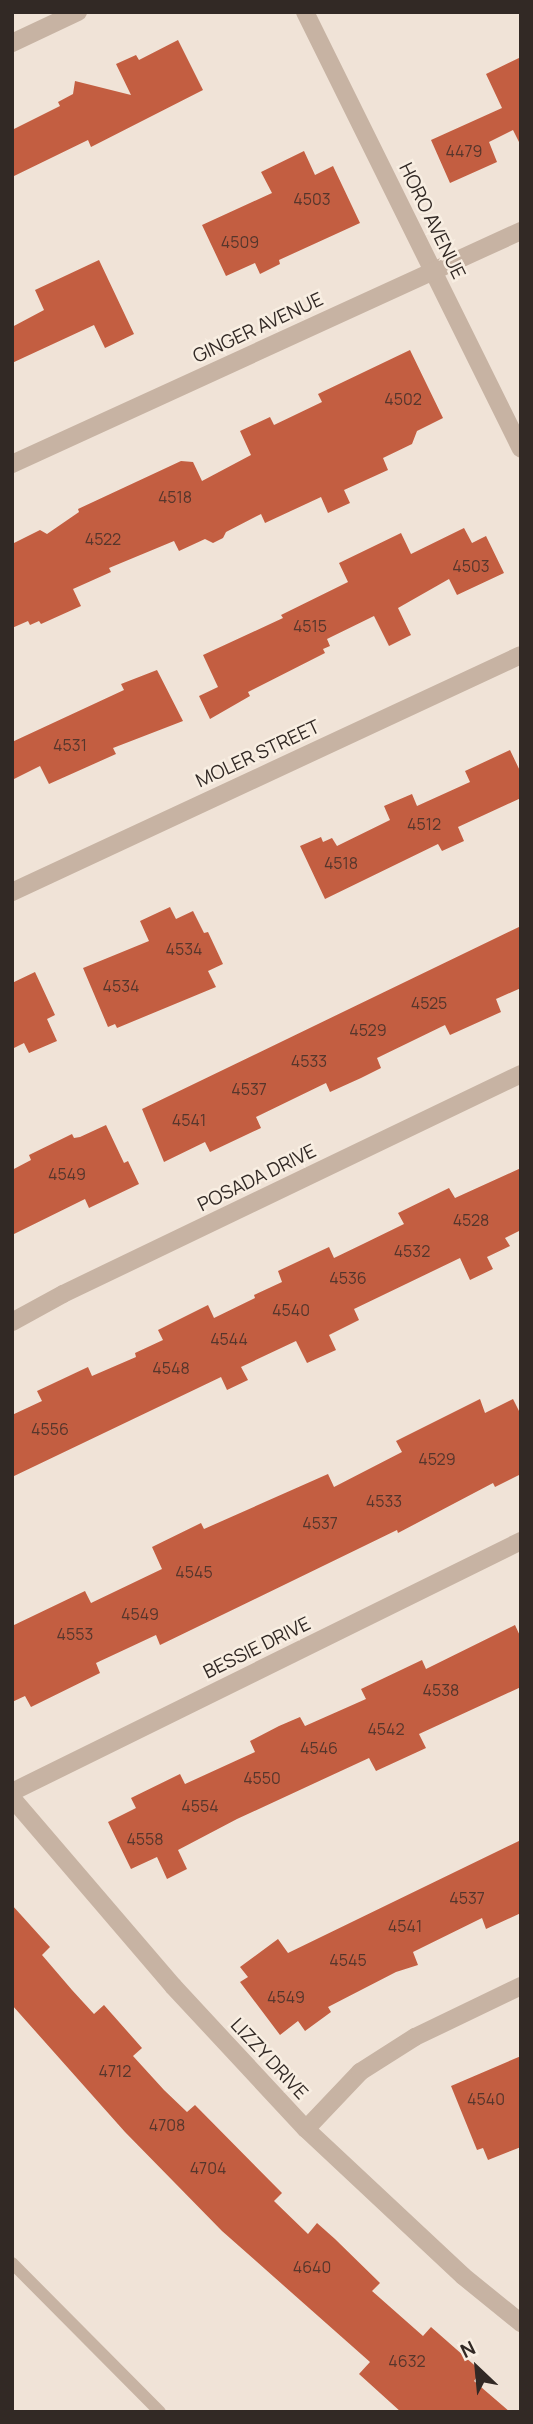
<!DOCTYPE html>
<style>
body{margin:0}
#map{position:relative;width:533px;height:2424px;overflow:hidden;background:#f0e3d7;font-family:Manrope,sans-serif}
div>[style]{position:absolute}
.building>*{inset:0;background:#c35e41}
.service>*{height:12px;margin:-6px;padding:0 6px;transform-origin:6px;border-radius:6px;background:#c7b3a3}
.minor>*{height:18px;margin:-9px;padding:0 9px;transform-origin:9px;border-radius:9px;background:#c7b3a3}
span{translate:-50% -50%;white-space:nowrap;text-align:center;line-height:1.15;-webkit-text-stroke:5px #f8eee2;paint-order:stroke}
.number-label{font-size:16px;color:#56362c}
.number-label span{-webkit-text-stroke-width:0}
.street-label{font-size:19px;color:#322925}
.frame{position:absolute;inset:0;border:14px solid #322925;pointer-events:none}
.north{position:absolute;left:442px;top:2333px;width:70px;height:70px;-webkit-text-stroke:5px #f8eee2;paint-order:stroke;rotate:334deg;font-size:19px;font-weight:700;line-height:28px;text-align:center;color:#322925}
.north::after{content:'';display:block;margin:auto;width:24px;height:32px;background:#322925;clip-path:polygon(50% 0,100% 100%,50% 72%,0 100%)}
</style>
<div id="map">
<div class="building">
<div style="clip-path:polygon(178px 40px,203px 90px,91px 147px,88px 140px,12px 177px,12px 130px,60px 106px,58px 102px,73px 94px,75px 81px,131px 95px,116px 64px,136px 55px,139px 60px)"></div>
<div style="clip-path:polygon(521px 57px,521px 146px,513px 130px,489px 142px,497px 162px,450px 183px,431px 140px,502px 108px,486px 74px)"></div>
<div style="clip-path:polygon(304px 151px,315px 175px,333px 166px,360px 223px,279px 260px,280px 264px,260px 274px,255px 263px,226px 276px,202px 225px,272px 193px,261px 172px)"></div>
<div style="clip-path:polygon(99px 260px,134px 334px,105px 348px,94px 325px,12px 363px,12px 327px,44px 310px,35px 290px)"></div>
<div style="clip-path:polygon(410px 350px,443px 418px,417px 431px,412px 444px,383px 458px,388px 470px,344px 490px,350px 503px,328px 513px,321px 497px,265px 523px,261px 514px,226px 532px,223px 538px,213px 543px,205px 539px,179px 551px,174px 541px,109px 568px,111px 572px,73px 589px,81px 606px,41px 624px,39px 621px,30px 625px,28px 621px,12px 628px,12px 544px,40px 530px,47px 534px,79px 512px,78px 509px,181px 461px,193px 462px,202px 481px,251px 455px,240px 431px,270px 417px,274px 425px,322px 402px,318px 394px)"></div>
<div style="clip-path:polygon(464px 528px,472px 543px,486px 536px,504px 573px,457px 595px,449px 579px,398px 608px,411px 635px,389px 646px,374px 616px,327px 639px,330px 646px,323px 649px,325px 653px,248px 692px,250px 696px,210px 719px,199px 696px,218px 687px,203px 655px,283px 618px,281px 615px,348px 582px,339px 563px,401px 533px,411px 554px)"></div>
<div style="clip-path:polygon(157px 670px,183px 721px,113px 748px,116px 754px,49px 784px,40px 766px,12px 780px,12px 742px,124px 690px,121px 684px)"></div>
<div style="clip-path:polygon(510px 750px,521px 773px,521px 798px,458px 827px,464px 841px,442px 851px,438px 844px,325px 899px,300px 846px,321px 837px,323px 842px,332px 838px,337px 846px,390px 820px,384px 806px,412px 794px,417px 806px,470px 782px,465px 771px)"></div>
<div style="clip-path:polygon(170px 907px,176px 919px,193px 911px,204px 933px,208px 932px,223px 964px,208px 971px,216px 987px,117px 1028px,115px 1024px,108px 1027px,83px 968px,149px 941px,140px 921px)"></div>
<div style="clip-path:polygon(521px 926px,521px 988px,496px 999px,501px 1012px,450px 1035px,445px 1025px,377px 1058px,381px 1068px,361px 1078px,330px 1092px,326px 1083px,256px 1117px,261px 1128px,210px 1152px,205px 1142px,164px 1162px,142px 1109px)"></div>
<div style="clip-path:polygon(35px 972px,55px 1015px,47px 1019px,57px 1041px,29px 1053px,24px 1043px,12px 1049px,12px 983px)"></div>
<div style="clip-path:polygon(106px 1125px,124px 1163px,128px 1161px,139px 1184px,89px 1208px,85px 1199px,12px 1235px,12px 1170px,31px 1160px,29px 1155px,72px 1134px,74px 1138px,80px 1137px)"></div>
<div style="clip-path:polygon(521px 1168px,521px 1230px,505px 1238px,510px 1246px,487px 1257px,493px 1269px,470px 1280px,460px 1258px,354px 1309px,359px 1320px,329px 1335px,336px 1350px,307px 1363px,296px 1341px,241px 1367px,248px 1380px,227px 1390px,221px 1377px,12px 1477px,12px 1415px,42px 1401px,37px 1391px,88px 1367px,92px 1376px,136px 1357px,135px 1353px,163px 1340px,158px 1330px,208px 1305px,214px 1318px,255px 1298px,254px 1295px,282px 1282px,278px 1271px,329px 1247px,334px 1258px,363px 1244px,404px 1224px,398px 1213px,449px 1188px,455px 1198px)"></div>
<div style="clip-path:polygon(480px 1399px,485px 1413px,513px 1399px,521px 1415px,521px 1474px,495px 1487px,493px 1483px,398px 1533px,397px 1530px,160px 1645px,156px 1635px,96px 1663px,100px 1673px,31px 1707px,25px 1696px,12px 1702px,12px 1626px,85px 1591px,91px 1603px,162px 1569px,152px 1547px,201px 1523px,204px 1529px,328px 1474px,334px 1487px,402px 1452px,396px 1441px)"></div>
<div style="clip-path:polygon(515px 1625px,521px 1638px,521px 1687px,419px 1734px,426px 1748px,376px 1771px,369px 1758px,237px 1819px,178px 1850px,187px 1869px,167px 1879px,157px 1857px,131px 1869px,108px 1822px,136px 1808px,131px 1798px,180px 1774px,185px 1784px,255px 1752px,250px 1741px,279px 1726px,300px 1717px,305px 1726px,366px 1699px,361px 1689px,422px 1660px,426px 1669px)"></div>
<div style="clip-path:polygon(521px 1840px,521px 1913px,486px 1929px,482px 1918px,413px 1952px,418px 1965px,396px 1972px,328px 2007px,331px 2012px,305px 2031px,298px 2021px,280px 2035px,240px 1982px,248px 1977px,240px 1967px,278px 1939px,288px 1953px)"></div>
<div style="clip-path:polygon(12px 1905px,50px 1947px,42px 1955px,72px 1990px,94px 2014px,104px 2005px,142px 2048px,133px 2056px,164px 2090px,187px 2112px,195px 2105px,282px 2193px,274px 2201px,308px 2234px,317px 2223px,335px 2239px,380px 2283px,372px 2291px,423px 2336px,431px 2327px,481px 2371px,474px 2381px,510px 2412px,401px 2412px,359px 2374px,370px 2362px,222px 2231px,125px 2132px,12px 2005px)"></div>
<div style="clip-path:polygon(521px 2056px,521px 2147px,488px 2160px,483px 2148px,477px 2150px,451px 2086px)"></div>
</div>
<div class="service">
<div style="left:12px;top:2263px;width:210px;rotate:45.2deg"></div>
</div>
<div class="minor">
<div style="left:305px;top:12px;width:487px;rotate:63.7deg"></div>
<div style="left:12px;top:43px;width:73px;rotate:-25.2deg"></div>
<div style="left:12px;top:464px;width:560px;rotate:-24.6deg"></div>
<div style="left:12px;top:892px;width:561px;rotate:-24.97deg"></div>
<div style="left:12px;top:1322px;width:58px;rotate:-28.8deg"></div>
<div style="left:63px;top:1294px;width:508px;rotate:-25.66deg"></div>
<div style="left:12px;top:1792px;width:568px;rotate:-26.25deg"></div>
<div style="left:12px;top:1798px;width:248px;rotate:49.4deg"></div>
<div style="left:173px;top:1986px;width:195px;rotate:47.1deg"></div>
<div style="left:306px;top:2129px;width:215px;rotate:43.1deg"></div>
<div style="left:463px;top:2276px;width:75px;rotate:39deg"></div>
<div style="left:306px;top:2129px;width:79px;rotate:-46.5deg"></div>
<div style="left:360px;top:2072px;width:65px;rotate:-32.5deg"></div>
<div style="left:415px;top:2037px;width:118px;rotate:-25.7deg"></div>
</div>
<div class="number-label">
<span style="left:464px;top:151px">4479</span>
<span style="left:312px;top:199px">4503</span>
<span style="left:240px;top:242px">4509</span>
<span style="left:403px;top:399px">4502</span>
<span style="left:175px;top:497px">4518</span>
<span style="left:103px;top:539px">4522</span>
<span style="left:471px;top:566px">4503</span>
<span style="left:310px;top:626px">4515</span>
<span style="left:70px;top:745px">4531</span>
<span style="left:424px;top:824px">4512</span>
<span style="left:341px;top:863px">4518</span>
<span style="left:184px;top:949px">4534</span>
<span style="left:121px;top:986px">4534</span>
<span style="left:429px;top:1003px">4525</span>
<span style="left:368px;top:1030px">4529</span>
<span style="left:309px;top:1061px">4533</span>
<span style="left:249px;top:1089px">4537</span>
<span style="left:189px;top:1120px">4541</span>
<span style="left:67px;top:1174px">4549</span>
<span style="left:471px;top:1220px">4528</span>
<span style="left:412px;top:1251px">4532</span>
<span style="left:348px;top:1278px">4536</span>
<span style="left:291px;top:1310px">4540</span>
<span style="left:229px;top:1339px">4544</span>
<span style="left:171px;top:1368px">4548</span>
<span style="left:50px;top:1429px">4556</span>
<span style="left:437px;top:1459px">4529</span>
<span style="left:384px;top:1501px">4533</span>
<span style="left:320px;top:1523px">4537</span>
<span style="left:194px;top:1572px">4545</span>
<span style="left:140px;top:1614px">4549</span>
<span style="left:75px;top:1634px">4553</span>
<span style="left:441px;top:1690px">4538</span>
<span style="left:386px;top:1729px">4542</span>
<span style="left:319px;top:1748px">4546</span>
<span style="left:262px;top:1778px">4550</span>
<span style="left:200px;top:1806px">4554</span>
<span style="left:145px;top:1839px">4558</span>
<span style="left:467px;top:1898px">4537</span>
<span style="left:405px;top:1926px">4541</span>
<span style="left:348px;top:1960px">4545</span>
<span style="left:286px;top:1997px">4549</span>
<span style="left:115px;top:2071px">4712</span>
<span style="left:486px;top:2099px">4540</span>
<span style="left:167px;top:2125px">4708</span>
<span style="left:208px;top:2168px">4704</span>
<span style="left:312px;top:2267px">4640</span>
<span style="left:407px;top:2361px">4632</span>
</div>
<div class="street-label">
<span style="left:432px;top:221px;rotate:64deg">HORO AVENUE</span>
<span style="left:258px;top:328px;rotate:-25deg">GINGER AVENUE</span>
<span style="left:258px;top:754px;rotate:-25deg">MOLER STREET</span>
<span style="left:257px;top:1178px;rotate:-26deg">POSADA DRIVE</span>
<span style="left:257px;top:1648px;rotate:-26deg">BESSIE DRIVE</span>
<span style="left:269px;top:2059px;rotate:47deg">LIZZY DRIVE</span>
</div>
<div class="frame"></div>
<div class="north">N</div>
</div>
